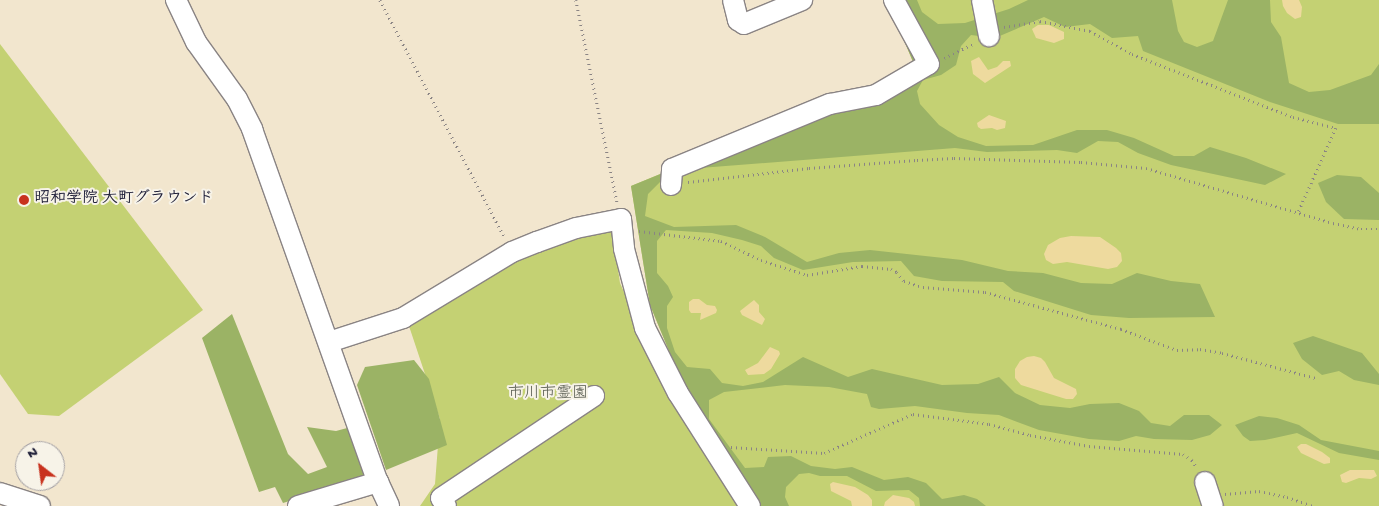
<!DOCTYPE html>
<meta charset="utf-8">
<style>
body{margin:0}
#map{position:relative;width:1379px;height:506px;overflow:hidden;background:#f2e6ce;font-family:"Gochi Hand","Klee One",sans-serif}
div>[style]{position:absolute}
.green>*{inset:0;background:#c4d173}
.forest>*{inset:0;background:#9bb365}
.sand>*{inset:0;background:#eeda9e}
.path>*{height:2.5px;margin-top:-1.25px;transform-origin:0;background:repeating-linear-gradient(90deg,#8a8484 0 1px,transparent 0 5px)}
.roads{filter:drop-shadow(1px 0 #8a8484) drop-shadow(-1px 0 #8a8484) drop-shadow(0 1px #8a8484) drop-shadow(0 -1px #8a8484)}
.minor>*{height:20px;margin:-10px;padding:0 10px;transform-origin:10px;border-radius:10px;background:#fff}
.dots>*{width:14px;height:14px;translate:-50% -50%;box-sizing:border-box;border:2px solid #f7f3e8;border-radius:50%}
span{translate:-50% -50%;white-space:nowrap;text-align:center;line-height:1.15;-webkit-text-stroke:4px #f7f3e8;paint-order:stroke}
.poi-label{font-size:16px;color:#22223b;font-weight:700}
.left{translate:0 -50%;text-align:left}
.park-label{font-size:16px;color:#53574c}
.north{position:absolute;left:15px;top:441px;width:50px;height:50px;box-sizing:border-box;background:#f7f3e8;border:1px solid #a29fa3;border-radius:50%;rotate:330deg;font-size:14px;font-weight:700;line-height:20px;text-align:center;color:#22223b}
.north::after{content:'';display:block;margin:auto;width:18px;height:22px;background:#c8321e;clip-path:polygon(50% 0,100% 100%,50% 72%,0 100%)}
</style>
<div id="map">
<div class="green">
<div style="clip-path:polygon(887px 0,1379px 0,1379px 506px,759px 506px,679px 375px,650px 305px,631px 186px,916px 69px)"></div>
<div style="clip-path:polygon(0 44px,203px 310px,59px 416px,28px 414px,0 374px)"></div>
<div style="clip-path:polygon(612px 228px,620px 283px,656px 364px,744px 506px,420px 506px,435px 484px,440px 419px,409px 326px,525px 256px)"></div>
</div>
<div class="forest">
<div style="clip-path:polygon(887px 0,917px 0,922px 12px,938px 24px,965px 23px,1009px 9px,1028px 0,1172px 0,1178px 31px,1184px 42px,1197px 47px,1213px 41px,1228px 0,1270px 0,1271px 22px,1281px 37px,1289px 83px,1309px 92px,1330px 90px,1371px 75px,1379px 64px,1379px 124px,1338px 124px,1270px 102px,1143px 51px,1138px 36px,1112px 38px,1090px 24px,1065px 27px,1044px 17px,995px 38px,971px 35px,961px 46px,956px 65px,941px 75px,923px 80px,917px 91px,920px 104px,939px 125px,958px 137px,986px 146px,1033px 145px,1077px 130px,1107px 130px,1134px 138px,1174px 156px,1194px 156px,1210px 147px,1246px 158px,1286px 174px,1265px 185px,1171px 165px,1138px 153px,1118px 142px,1098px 141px,1077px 153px,1057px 150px,987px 152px,955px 148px,700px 168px,660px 182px,648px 194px,645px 216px,674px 227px,736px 225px,765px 237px,807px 262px,839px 253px,870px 250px,962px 260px,1008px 271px,1043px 273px,1081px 283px,1112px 284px,1137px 273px,1171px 281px,1200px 284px,1215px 317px,1129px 318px,1091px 315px,1014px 291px,1003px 282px,942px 281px,914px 276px,901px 261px,853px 262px,803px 270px,774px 258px,761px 246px,742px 240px,712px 233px,666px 230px,657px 241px,657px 273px,668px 286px,673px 297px,667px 306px,667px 328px,675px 352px,687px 367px,710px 369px,722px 383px,743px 386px,763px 382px,803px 357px,848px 377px,872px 369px,942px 385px,978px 384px,999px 377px,1015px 393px,1040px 405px,1070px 408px,1090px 404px,1119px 403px,1139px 411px,1151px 423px,1170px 426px,1184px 415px,1209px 415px,1222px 425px,1210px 435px,1192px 440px,1154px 439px,1136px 436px,1119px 441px,1089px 439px,1039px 430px,999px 415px,967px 413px,915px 406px,879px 409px,871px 407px,867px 394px,829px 387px,785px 385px,724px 392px,709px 400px,709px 419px,745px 468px,764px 467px,768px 457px,791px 456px,811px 466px,835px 469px,852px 467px,884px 480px,908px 477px,926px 483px,942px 499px,964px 495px,977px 499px,986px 506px,920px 506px,919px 498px,909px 490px,876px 491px,847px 476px,820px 476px,809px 473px,799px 474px,786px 487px,785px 497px,789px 506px,759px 506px,679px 375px,650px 305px,631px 186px,916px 69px)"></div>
<div style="clip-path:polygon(1337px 175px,1361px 177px,1379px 193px,1379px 220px,1344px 219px,1326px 202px,1318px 183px)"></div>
<div style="clip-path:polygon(232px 314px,288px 454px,308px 474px,327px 467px,307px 427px,336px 431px,351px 427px,366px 471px,361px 479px,283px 503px,275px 487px,259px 492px,202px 338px)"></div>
<div style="clip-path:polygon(1313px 336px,1362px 353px,1379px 374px,1379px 385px,1354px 380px,1339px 371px,1322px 375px,1302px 359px,1293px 343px)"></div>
<div style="clip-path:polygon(414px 360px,429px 379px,447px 445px,386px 470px,357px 385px,365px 367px)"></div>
<div style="clip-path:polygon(1259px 416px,1277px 418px,1299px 425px,1321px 440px,1379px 451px,1379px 460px,1339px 453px,1297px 433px,1265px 440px,1250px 441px,1243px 436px,1235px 425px)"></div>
</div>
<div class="sand">
<div style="clip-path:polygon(1282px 0,1299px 0,1302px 7px,1301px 17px,1295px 19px,1287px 13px,1283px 6px)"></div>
<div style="clip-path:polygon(1038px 25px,1049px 25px,1064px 32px,1064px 39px,1054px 43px,1036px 38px,1032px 29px)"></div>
<div style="clip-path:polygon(979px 57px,988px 70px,997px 67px,1003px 61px,1010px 61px,1011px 66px,985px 83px,973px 74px,971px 61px)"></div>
<div style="clip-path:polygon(989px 115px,1006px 121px,1005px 128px,997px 130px,992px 128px,981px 129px,978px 127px,977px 123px)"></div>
<div style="clip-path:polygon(1071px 236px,1100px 237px,1116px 248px,1121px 253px,1122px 261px,1117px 267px,1108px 269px,1067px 262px,1053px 264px,1046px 260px,1044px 254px,1048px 245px,1060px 238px)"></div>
<div style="clip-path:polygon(693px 299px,699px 299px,707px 305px,715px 306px,717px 310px,716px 313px,700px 320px,701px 313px,691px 313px,689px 310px,689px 302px)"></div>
<div style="clip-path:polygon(754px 300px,759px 305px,759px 312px,765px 319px,762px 325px,742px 315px,740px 311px)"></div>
<div style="clip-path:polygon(770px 347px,779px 351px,780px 354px,771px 369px,764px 374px,748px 375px,745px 370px,758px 363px)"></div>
<div style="clip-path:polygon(1034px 356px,1041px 358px,1045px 362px,1054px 378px,1076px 389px,1077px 394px,1073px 399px,1066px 399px,1021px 385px,1015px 378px,1015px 369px,1020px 361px,1027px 357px)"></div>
<div style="clip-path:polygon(1301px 444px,1306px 444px,1322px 452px,1330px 458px,1330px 463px,1324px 464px,1301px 453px,1297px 447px)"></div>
<div style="clip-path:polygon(1350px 470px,1374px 470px,1377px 476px,1371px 479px,1359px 478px,1346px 483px,1342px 482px,1340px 475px)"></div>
<div style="clip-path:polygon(833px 482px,855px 487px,868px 495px,872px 500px,872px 506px,852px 506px,851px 501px,831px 491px,830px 484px)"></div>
<div style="clip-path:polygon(893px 495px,909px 498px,914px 502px,915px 506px,884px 506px,885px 502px)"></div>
</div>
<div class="path">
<div style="left:380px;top:0;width:269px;rotate:62.3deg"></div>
<div style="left:576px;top:0;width:206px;rotate:78.5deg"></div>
<div style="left:1004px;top:27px;width:36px;rotate:-9deg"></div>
<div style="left:1040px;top:21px;width:51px;rotate:11.3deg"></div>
<div style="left:1090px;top:31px;width:48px;rotate:28.7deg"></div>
<div style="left:1132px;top:54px;width:173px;rotate:21.4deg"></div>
<div style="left:1293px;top:117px;width:44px;rotate:14.3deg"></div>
<div style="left:1336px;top:128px;width:93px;rotate:114.1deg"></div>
<div style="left:944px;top:58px;width:34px;rotate:-26deg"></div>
<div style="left:688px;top:182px;width:122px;rotate:-6.6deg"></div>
<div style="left:809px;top:168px;width:108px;rotate:-4.2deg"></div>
<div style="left:917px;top:160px;width:37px;rotate:-3deg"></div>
<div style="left:954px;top:158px;width:127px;rotate:1.8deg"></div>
<div style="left:1081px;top:162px;width:65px;rotate:5.3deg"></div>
<div style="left:1146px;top:168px;width:195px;rotate:16.4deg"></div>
<div style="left:1333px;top:223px;width:29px;rotate:12deg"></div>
<div style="left:1361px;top:229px;width:18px"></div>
<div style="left:639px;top:231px;width:83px;rotate:7deg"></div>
<div style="left:721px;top:241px;width:44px;rotate:25.4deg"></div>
<div style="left:761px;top:260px;width:48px;rotate:18.1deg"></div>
<div style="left:807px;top:275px;width:56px;rotate:-9.3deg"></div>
<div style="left:862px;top:266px;width:29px;rotate:6deg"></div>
<div style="left:891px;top:269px;width:7px;rotate:27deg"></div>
<div style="left:897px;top:272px;width:11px;rotate:52deg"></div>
<div style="left:904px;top:281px;width:20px;rotate:18deg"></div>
<div style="left:923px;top:287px;width:62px;rotate:4.6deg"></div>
<div style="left:985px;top:292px;width:141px;rotate:15.2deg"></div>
<div style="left:1121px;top:329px;width:60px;rotate:20.6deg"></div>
<div style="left:1177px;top:350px;width:23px;rotate:-2deg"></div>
<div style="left:1200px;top:349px;width:22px;rotate:10deg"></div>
<div style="left:1222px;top:353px;width:97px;rotate:14.9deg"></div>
<div style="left:731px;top:447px;width:93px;rotate:3.7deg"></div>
<div style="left:824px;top:453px;width:97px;rotate:-23.7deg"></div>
<div style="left:913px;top:414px;width:77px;rotate:7.5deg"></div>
<div style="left:989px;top:424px;width:42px;rotate:15deg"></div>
<div style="left:1030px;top:435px;width:60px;rotate:10.6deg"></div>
<div style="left:1089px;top:446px;width:94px;rotate:4.9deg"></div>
<div style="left:1183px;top:454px;width:11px;rotate:34deg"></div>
<div style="left:1192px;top:460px;width:9px;rotate:58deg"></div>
<div style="left:1225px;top:494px;width:34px;rotate:-5deg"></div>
<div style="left:1259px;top:491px;width:29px;rotate:12deg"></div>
<div style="left:1287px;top:497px;width:28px;rotate:19deg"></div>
</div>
<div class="roads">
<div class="minor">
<div style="left:176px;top:0;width:47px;rotate:64.5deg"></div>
<div style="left:196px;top:42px;width:70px;rotate:54.3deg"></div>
<div style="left:237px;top:99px;width:34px;rotate:63deg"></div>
<div style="left:252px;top:129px;width:375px;rotate:70.4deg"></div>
<div style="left:378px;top:482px;width:26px;rotate:65deg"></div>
<div style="left:733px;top:0;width:21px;rotate:76deg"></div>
<div style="left:738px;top:20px;width:7px;rotate:34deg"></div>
<div style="left:744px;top:24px;width:63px;rotate:-22.5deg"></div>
<div style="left:982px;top:0;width:37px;rotate:79deg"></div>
<div style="left:671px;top:185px;width:16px;rotate:-86deg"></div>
<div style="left:672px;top:169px;width:171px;rotate:-22.4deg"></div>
<div style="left:830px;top:104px;width:47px;rotate:-11.1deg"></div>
<div style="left:876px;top:95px;width:61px;rotate:-30.3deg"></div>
<div style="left:929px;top:64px;width:73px;rotate:-118.7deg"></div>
<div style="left:329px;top:342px;width:78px;rotate:-18deg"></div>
<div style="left:403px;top:318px;width:127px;rotate:-31.2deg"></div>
<div style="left:512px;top:252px;width:27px;rotate:-22deg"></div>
<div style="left:537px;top:242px;width:41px;rotate:-19.7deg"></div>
<div style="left:576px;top:228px;width:46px;rotate:-11.3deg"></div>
<div style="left:621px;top:219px;width:30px;rotate:84deg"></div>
<div style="left:624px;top:249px;width:82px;rotate:75.1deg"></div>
<div style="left:645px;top:328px;width:73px;rotate:63.1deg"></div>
<div style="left:678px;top:393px;width:134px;rotate:57.5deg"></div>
<div style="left:1205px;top:482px;width:25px;rotate:72deg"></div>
<div style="left:0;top:493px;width:42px;rotate:18deg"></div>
<div style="left:298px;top:506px;width:84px;rotate:-16.7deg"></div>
<div style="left:446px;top:506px;width:9px;rotate:-122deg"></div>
<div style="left:441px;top:498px;width:184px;rotate:-33.7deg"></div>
</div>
</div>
<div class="dots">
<div style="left:24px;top:200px;background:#c8321e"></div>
</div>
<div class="poi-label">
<span class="left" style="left:34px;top:200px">昭和学院 大町グラウンド</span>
</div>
<div class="park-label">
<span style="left:548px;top:395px">市川市霊園</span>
</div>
<div class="north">N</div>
</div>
